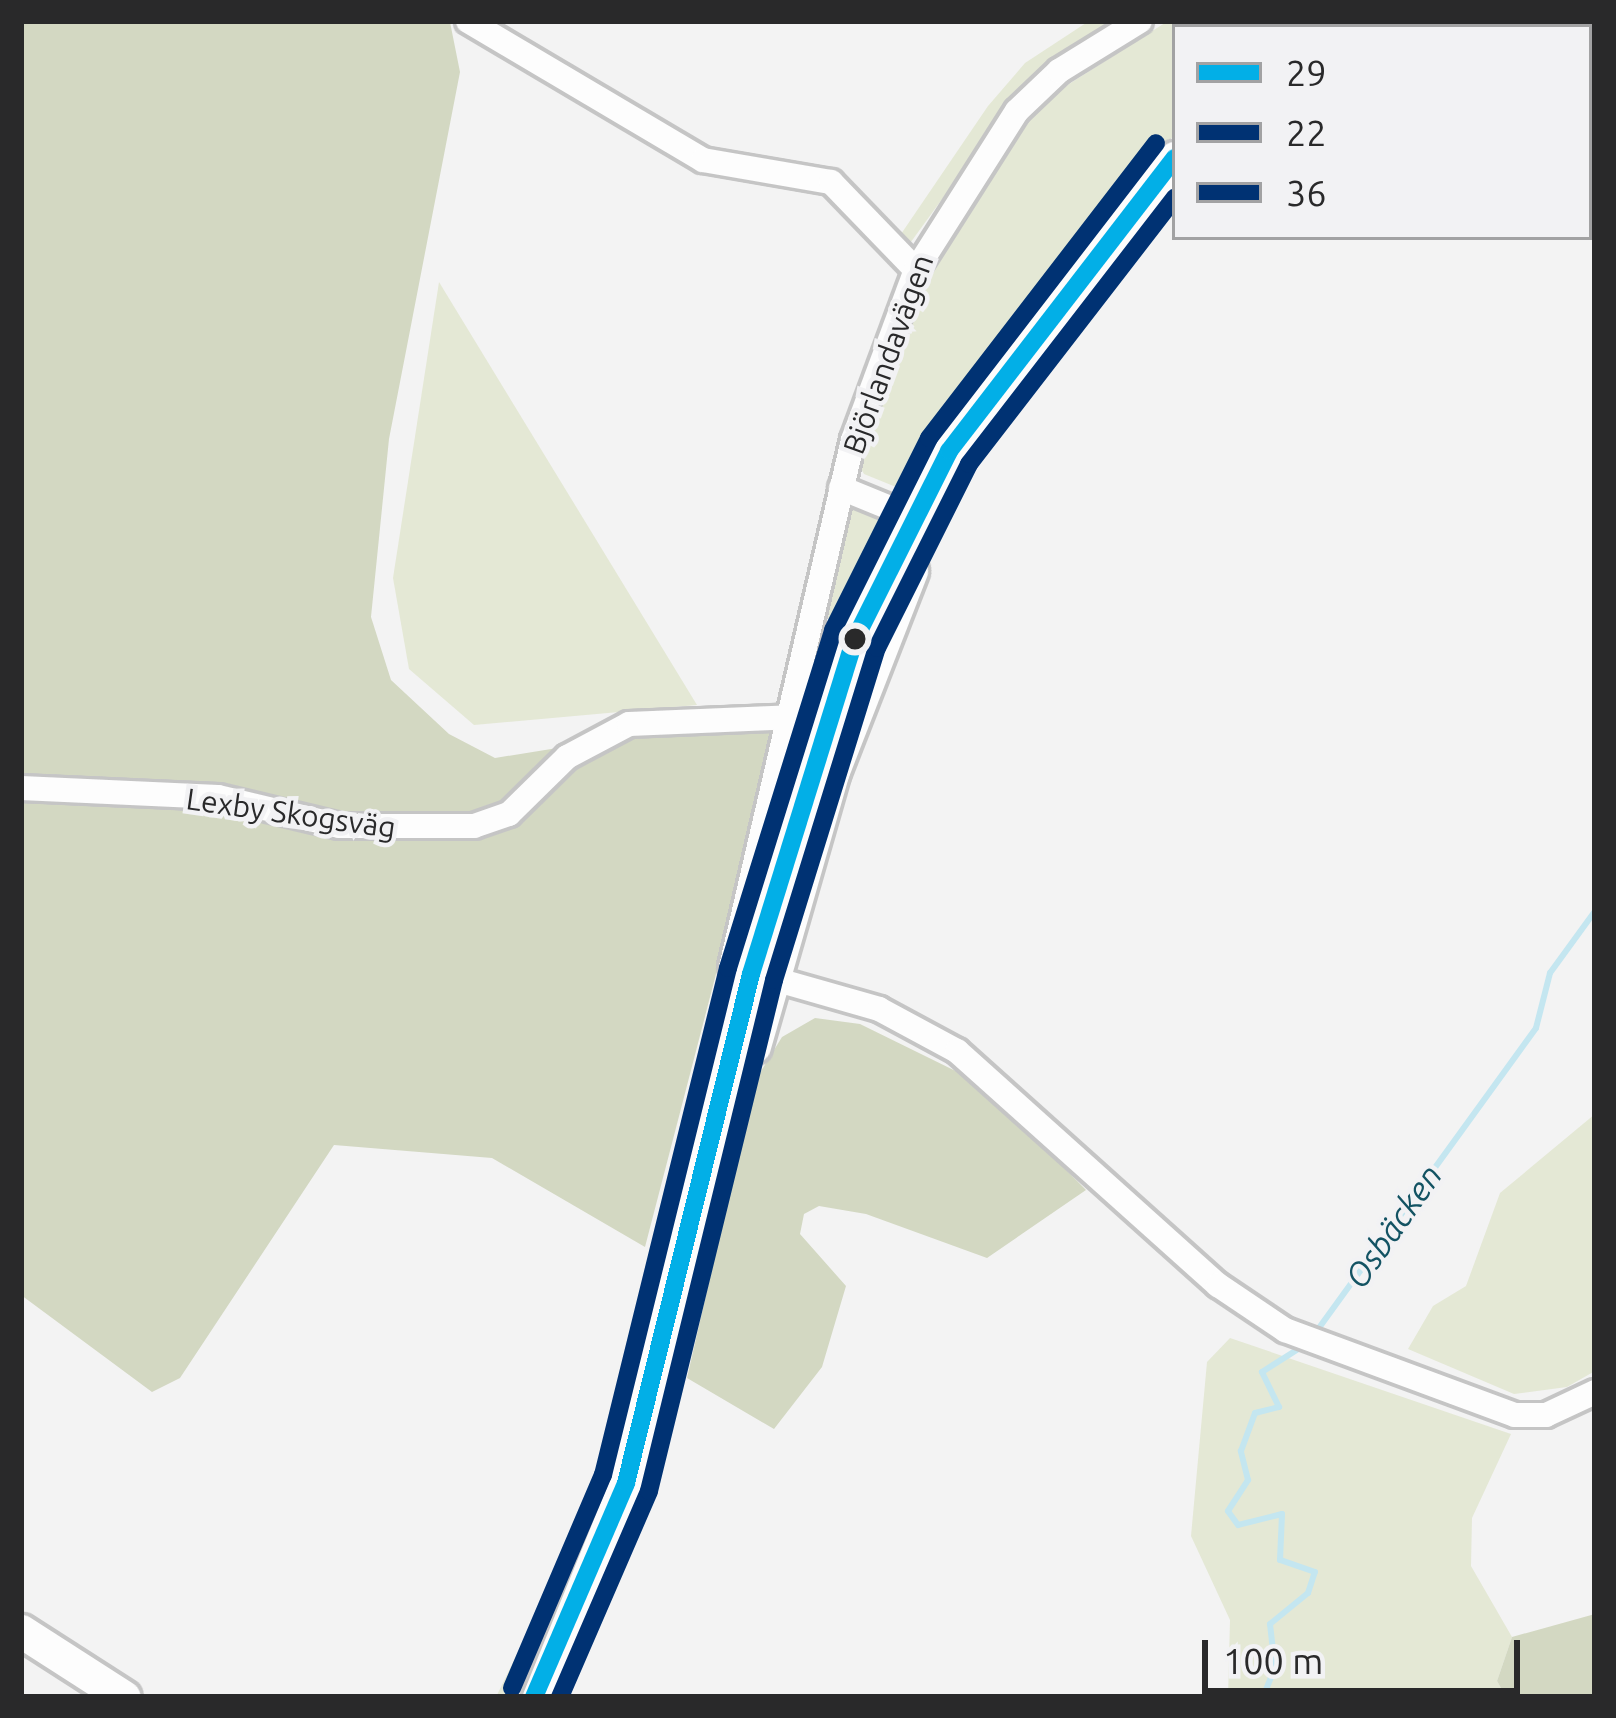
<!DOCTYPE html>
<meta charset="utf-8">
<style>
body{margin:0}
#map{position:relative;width:1616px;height:1718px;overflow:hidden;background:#f3f3f3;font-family:Ubuntu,sans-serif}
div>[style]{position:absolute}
.green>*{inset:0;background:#e4e8d5}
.forest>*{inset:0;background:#d3d8c2}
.stream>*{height:6px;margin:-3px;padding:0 3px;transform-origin:3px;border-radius:3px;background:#c4e6f0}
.roads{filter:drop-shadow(3px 0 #c5c5c5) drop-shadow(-3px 0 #c5c5c5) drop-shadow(0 3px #c5c5c5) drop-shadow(0 -3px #c5c5c5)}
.street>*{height:24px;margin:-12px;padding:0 12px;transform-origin:12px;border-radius:12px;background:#fdfdfd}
.secondary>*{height:33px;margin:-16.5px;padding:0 16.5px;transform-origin:16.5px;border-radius:16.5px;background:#fdfdfd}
.bus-1>*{height:18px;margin:-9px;padding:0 9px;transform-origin:9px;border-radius:9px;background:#02afe7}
.bus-2>*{height:18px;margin:-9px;padding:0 9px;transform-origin:9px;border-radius:9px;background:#003273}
.bus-3>*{height:18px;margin:-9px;padding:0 9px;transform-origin:9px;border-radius:9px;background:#003273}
.dots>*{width:33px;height:33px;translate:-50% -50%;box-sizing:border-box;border:6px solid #f2f2f4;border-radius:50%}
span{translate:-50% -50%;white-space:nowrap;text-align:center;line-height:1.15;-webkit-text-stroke:9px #f2f2f4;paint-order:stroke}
.street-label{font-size:30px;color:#29292a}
.water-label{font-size:33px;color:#135363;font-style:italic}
.frame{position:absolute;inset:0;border:24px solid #29292a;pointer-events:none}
.legend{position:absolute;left:1172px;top:24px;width:420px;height:216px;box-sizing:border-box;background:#f2f2f4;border:3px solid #a2a2a3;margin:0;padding:15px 21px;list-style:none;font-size:36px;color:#29292a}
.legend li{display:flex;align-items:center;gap:24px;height:60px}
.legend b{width:60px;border:3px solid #a2a2a3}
.scale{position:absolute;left:1202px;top:1640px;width:318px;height:54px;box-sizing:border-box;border:6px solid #29292a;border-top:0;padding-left:15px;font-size:36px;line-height:42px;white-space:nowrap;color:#29292a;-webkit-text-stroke:9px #f2f2f4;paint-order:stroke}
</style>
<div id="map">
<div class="green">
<div style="clip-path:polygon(1089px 21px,1115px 21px,1022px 89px,908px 246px,899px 237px,988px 106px,1025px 63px)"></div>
<div style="clip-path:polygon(1168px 21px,1231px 27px,1175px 27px,1175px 134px,1043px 288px,915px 482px,896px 487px,864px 474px,858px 463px,905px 314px,950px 223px,1044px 100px)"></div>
<div style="clip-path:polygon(439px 282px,697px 705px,474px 725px,409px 669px,393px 578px)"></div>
<div style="clip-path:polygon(855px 509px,879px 517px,886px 539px,832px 620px,820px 615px,845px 514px)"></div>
<div style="clip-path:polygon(720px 1032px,631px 1422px,568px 1595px,512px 1697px,496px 1697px,608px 1468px)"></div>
<div style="clip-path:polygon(1595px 1114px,1595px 1371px,1567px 1387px,1514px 1394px,1408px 1349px,1433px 1306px,1466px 1286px,1500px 1193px)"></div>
<div style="clip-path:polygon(1230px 1338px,1511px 1434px,1472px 1518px,1471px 1566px,1512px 1637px,1497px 1681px,1506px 1697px,1228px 1697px,1230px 1620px,1191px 1536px,1207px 1362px)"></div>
</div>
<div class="forest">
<div style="clip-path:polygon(21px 21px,450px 22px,460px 72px,389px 439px,371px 617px,391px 680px,449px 734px,495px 758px,693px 726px,780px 728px,645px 1247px,492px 1158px,334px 1145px,180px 1378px,152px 1392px,21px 1295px)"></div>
<div style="clip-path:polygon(815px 1018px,860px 1024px,980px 1083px,1086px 1190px,987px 1258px,866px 1214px,819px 1206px,804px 1214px,800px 1234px,846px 1286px,822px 1367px,774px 1429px,687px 1378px,755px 1081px,782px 1037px)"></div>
<div style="clip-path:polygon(1595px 1614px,1595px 1697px,1506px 1697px,1497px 1681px,1512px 1637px)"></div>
</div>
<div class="stream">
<div style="left:1316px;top:1332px;width:375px;rotate:-54.1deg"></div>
<div style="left:1536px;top:1028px;width:57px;rotate:-75.7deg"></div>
<div style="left:1550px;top:973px;width:77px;rotate:-54deg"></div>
<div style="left:1263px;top:1697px;width:31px;rotate:-68deg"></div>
<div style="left:1275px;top:1668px;width:44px;rotate:-96.5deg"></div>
<div style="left:1270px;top:1624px;width:49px;rotate:-39.2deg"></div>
<div style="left:1308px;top:1593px;width:22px;rotate:-72deg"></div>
<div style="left:1315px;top:1572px;width:37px;rotate:-161deg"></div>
<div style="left:1280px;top:1560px;width:46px;rotate:-87.5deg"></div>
<div style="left:1282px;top:1514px;width:45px;rotate:166deg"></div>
<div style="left:1238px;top:1525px;width:17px;rotate:-126deg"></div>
<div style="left:1228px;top:1511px;width:37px;rotate:-57deg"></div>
<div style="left:1248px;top:1480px;width:30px;rotate:-104deg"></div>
<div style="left:1241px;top:1451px;width:40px;rotate:-69.8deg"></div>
<div style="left:1255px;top:1413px;width:25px;rotate:-14deg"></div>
<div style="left:1279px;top:1407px;width:39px;rotate:-116deg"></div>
<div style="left:1262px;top:1372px;width:49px;rotate:-32.4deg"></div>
</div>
<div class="roads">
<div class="street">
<div style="left:468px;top:21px;width:273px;rotate:30.6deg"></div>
<div style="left:703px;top:160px;width:130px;rotate:9.8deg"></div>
<div style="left:831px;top:182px;width:122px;rotate:46deg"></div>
<div style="left:1235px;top:21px;width:7px;rotate:56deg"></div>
<div style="left:841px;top:488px;width:77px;rotate:22.2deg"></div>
<div style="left:21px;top:788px;width:197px;rotate:2.6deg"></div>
<div style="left:218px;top:797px;width:125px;rotate:13.4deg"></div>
<div style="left:340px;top:826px;width:134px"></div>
<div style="left:474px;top:826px;width:37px;rotate:-19deg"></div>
<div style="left:509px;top:814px;width:81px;rotate:-44.5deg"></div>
<div style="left:567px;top:757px;width:70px;rotate:-28deg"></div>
<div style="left:629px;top:724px;width:167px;rotate:-2.4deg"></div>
<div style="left:731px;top:967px;width:541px;rotate:-76.97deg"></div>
<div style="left:853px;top:440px;width:181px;rotate:-69.7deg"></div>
<div style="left:916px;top:270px;width:188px;rotate:-57.6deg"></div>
<div style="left:1017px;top:111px;width:58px;rotate:-43.6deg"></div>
<div style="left:1059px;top:71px;width:95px;rotate:-31.7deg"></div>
<div style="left:774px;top:979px;width:109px;rotate:15.9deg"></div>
<div style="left:879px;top:1009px;width:89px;rotate:28.3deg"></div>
<div style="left:957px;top:1051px;width:351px;rotate:41.9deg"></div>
<div style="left:1218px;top:1285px;width:81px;rotate:33.9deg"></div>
<div style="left:1285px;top:1330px;width:245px;rotate:20.3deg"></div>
<div style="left:1515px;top:1415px;width:31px"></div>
<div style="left:1546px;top:1415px;width:54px;rotate:-25.1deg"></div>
</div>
<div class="secondary">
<div style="left:1313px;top:27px;width:9px;rotate:-41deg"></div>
<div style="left:754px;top:1046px;width:286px;rotate:-74deg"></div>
<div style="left:833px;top:771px;width:215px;rotate:-68.7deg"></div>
<div style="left:21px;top:1631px;width:122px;rotate:32.7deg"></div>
<div style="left:539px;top:1697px;width:231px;rotate:-67.9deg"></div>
<div style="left:626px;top:1483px;width:524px;rotate:-76.2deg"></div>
<div style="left:751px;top:974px;width:351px;rotate:-72.8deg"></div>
<div style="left:855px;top:639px;width:210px;rotate:-63.4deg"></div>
<div style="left:949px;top:451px;width:370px;rotate:-52.4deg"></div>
</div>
</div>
<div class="bus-1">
<div style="left:534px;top:1697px;width:233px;rotate:-66.7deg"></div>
<div style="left:626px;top:1483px;width:524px;rotate:-76.2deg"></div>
<div style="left:751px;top:974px;width:351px;rotate:-72.8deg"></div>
<div style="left:855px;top:639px;width:210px;rotate:-63.4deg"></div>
<div style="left:949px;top:451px;width:370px;rotate:-52.4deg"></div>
</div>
<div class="bus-2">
<div style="left:560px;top:1697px;width:224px;rotate:-66.6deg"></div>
<div style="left:649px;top:1491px;width:526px;rotate:-76.25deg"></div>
<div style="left:774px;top:980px;width:348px;rotate:-72.8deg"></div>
<div style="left:877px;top:648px;width:206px;rotate:-63.4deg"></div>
<div style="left:969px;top:464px;width:337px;rotate:-52.3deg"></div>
</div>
<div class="bus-3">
<div style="left:512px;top:1688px;width:232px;rotate:-66.9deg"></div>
<div style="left:603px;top:1475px;width:522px;rotate:-76.15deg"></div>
<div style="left:728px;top:968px;width:354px;rotate:-72.7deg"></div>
<div style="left:833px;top:630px;width:215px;rotate:-63.4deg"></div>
<div style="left:929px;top:438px;width:372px;rotate:-52.4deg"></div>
</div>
<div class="dots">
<div style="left:855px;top:639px;background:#29292a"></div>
</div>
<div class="street-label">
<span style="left:888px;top:354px;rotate:-70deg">Björlandavägen</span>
<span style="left:291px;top:813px;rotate:8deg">Lexby Skogsväg</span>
</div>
<div class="water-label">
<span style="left:1393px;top:1226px;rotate:-55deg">Osbäcken</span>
</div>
<div class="frame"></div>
<ul class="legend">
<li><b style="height:15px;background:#02afe7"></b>29</li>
<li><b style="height:15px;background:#003273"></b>22</li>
<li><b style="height:15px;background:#003273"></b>36</li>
</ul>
<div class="scale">100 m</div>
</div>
